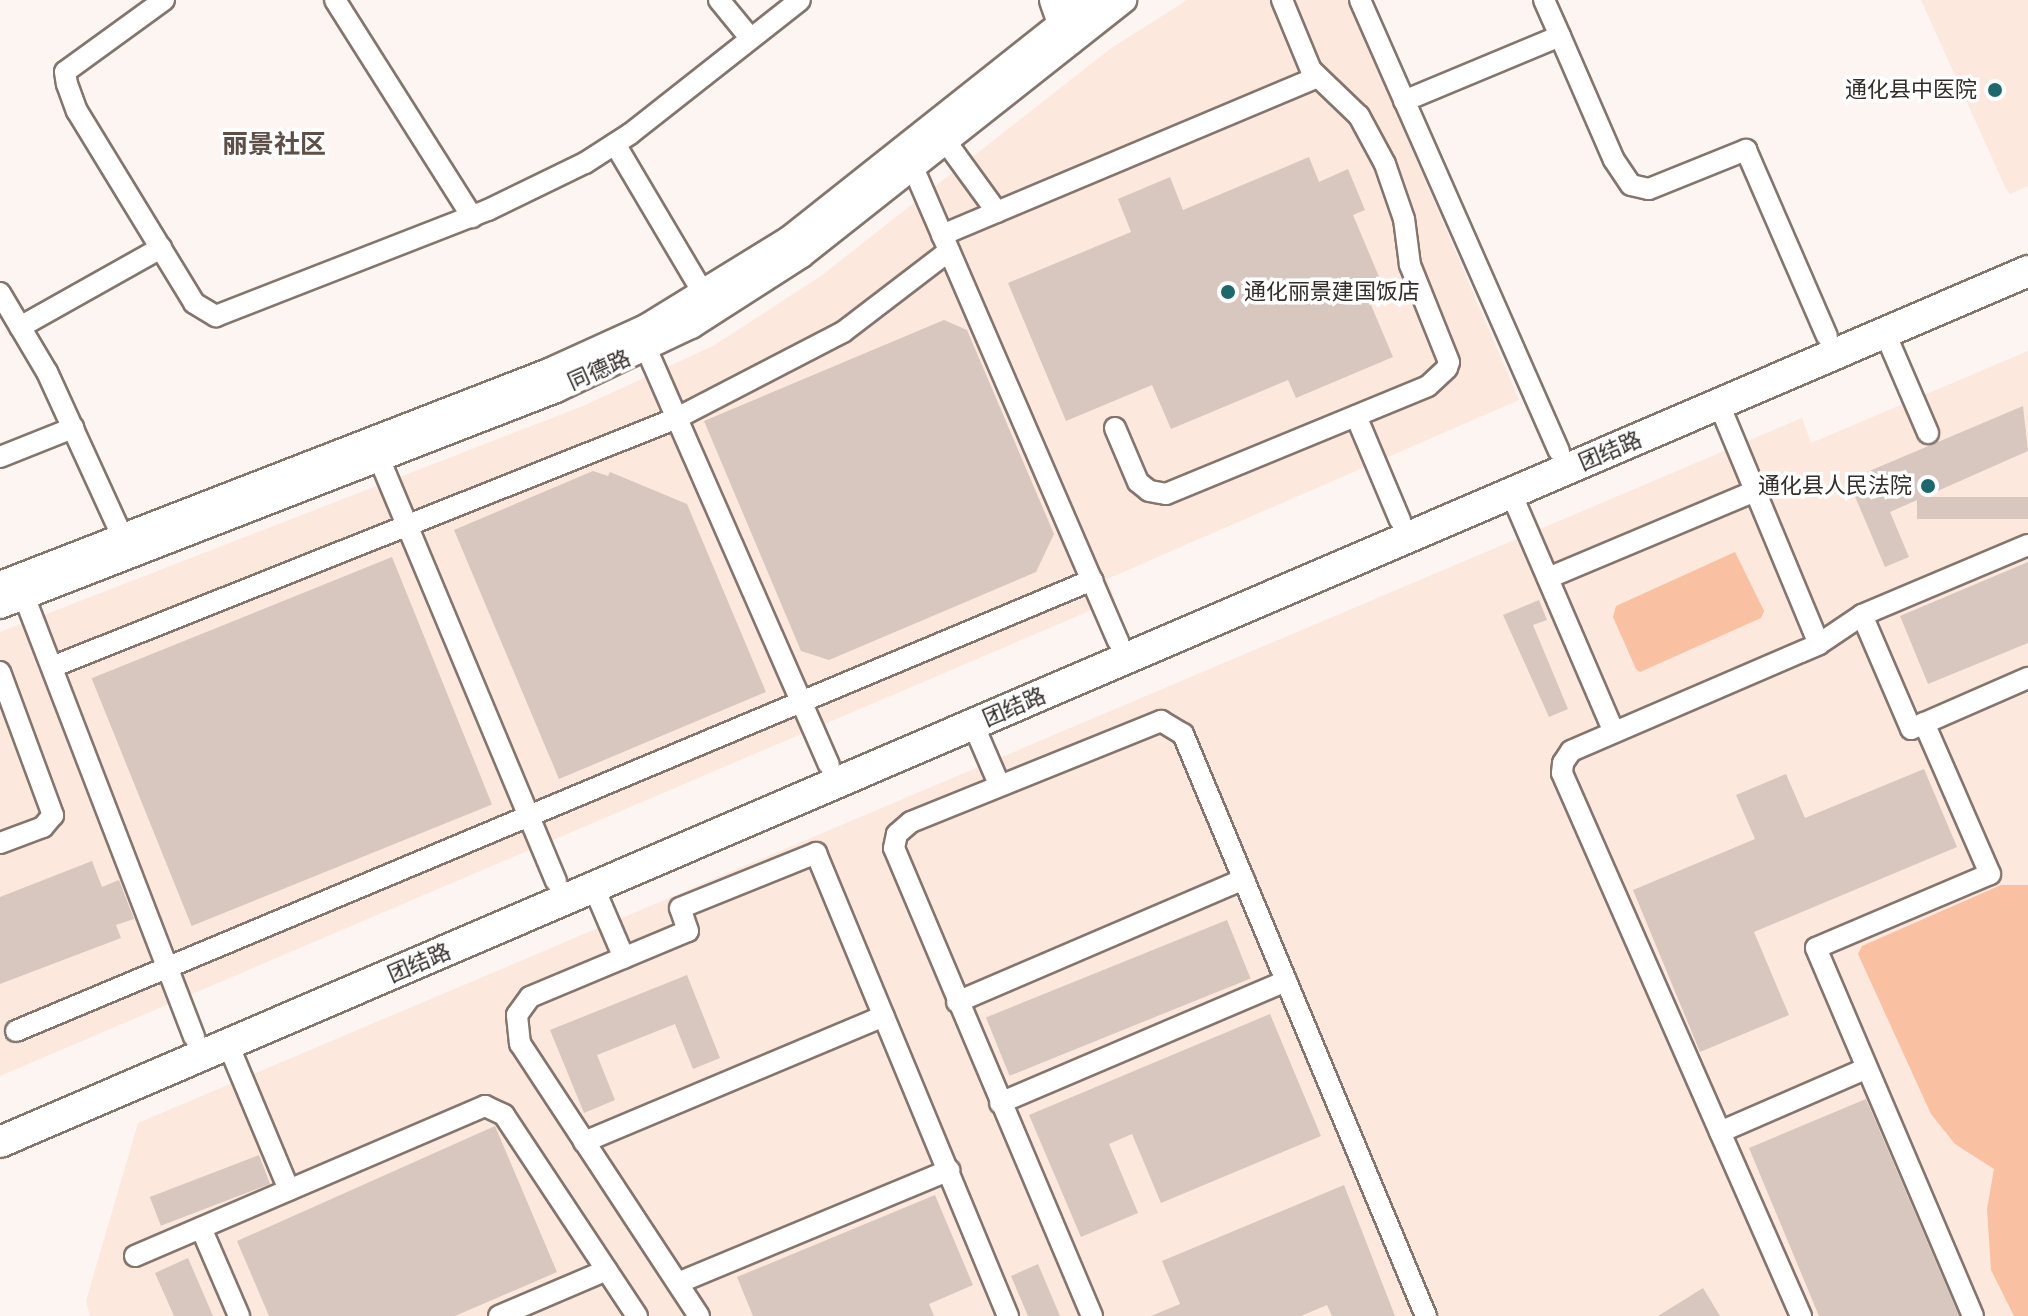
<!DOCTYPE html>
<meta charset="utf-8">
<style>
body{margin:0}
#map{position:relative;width:2028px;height:1316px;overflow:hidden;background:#fdf5f2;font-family:"Public Sans","Noto Sans SC",sans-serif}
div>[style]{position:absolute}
.built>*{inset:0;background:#fce8dd}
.water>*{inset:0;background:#f9c0a1}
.building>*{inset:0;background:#d8c7be;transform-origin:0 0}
.roads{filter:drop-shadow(2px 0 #84756d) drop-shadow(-2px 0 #84756d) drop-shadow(0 2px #84756d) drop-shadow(0 -2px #84756d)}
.minor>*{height:20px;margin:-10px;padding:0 10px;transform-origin:10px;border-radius:10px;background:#fff}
.major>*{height:26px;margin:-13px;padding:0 13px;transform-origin:13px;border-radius:13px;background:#fff}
.highway>*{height:30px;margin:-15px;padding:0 15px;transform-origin:15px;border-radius:15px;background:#fff}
.dots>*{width:22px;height:22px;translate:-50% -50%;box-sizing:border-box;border:4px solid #fff;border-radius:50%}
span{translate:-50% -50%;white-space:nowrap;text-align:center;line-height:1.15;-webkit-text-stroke:7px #fff;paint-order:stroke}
.poi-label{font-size:22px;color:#342d2a}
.right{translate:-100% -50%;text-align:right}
.left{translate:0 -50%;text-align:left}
.street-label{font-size:22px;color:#342d2a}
.quarter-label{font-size:26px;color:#5e4f47;font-weight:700}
</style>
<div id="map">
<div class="built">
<div style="clip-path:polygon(1187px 0,1348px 0,1519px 400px,1107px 579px,1115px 600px,0 1076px,0 632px,583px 406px,713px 346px,821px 276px,1110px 49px)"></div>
<div style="clip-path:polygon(1921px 0,2028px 0,2028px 186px,2010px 194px,2006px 189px)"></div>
<div style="clip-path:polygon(2028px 351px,2028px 1316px,90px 1316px,86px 1301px,138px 1123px,1802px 418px,1811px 443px)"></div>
</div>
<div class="water">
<div style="clip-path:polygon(1735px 552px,1764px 611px,1761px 618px,1640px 672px,1636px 669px,1613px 617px,1616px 606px)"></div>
<div style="clip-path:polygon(2001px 885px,2028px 885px,2028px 1316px,2014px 1316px,1991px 1270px,1987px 1209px,1994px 1169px,1955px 1144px,1931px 1114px,1858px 954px,1862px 946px)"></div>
</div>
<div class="building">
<div style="clip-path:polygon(1309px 157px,1319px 182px,1348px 169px,1365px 210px,1353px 215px,1388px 298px,1371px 305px,1393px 357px,1296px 398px,1288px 380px,1171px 429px,1152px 385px,1066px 421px,1008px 283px,1131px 232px,1118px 199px,1170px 177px,1183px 210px)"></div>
<div style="clip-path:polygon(944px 320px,967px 330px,1054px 534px,1036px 572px,829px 660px,801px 651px,704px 421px)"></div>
<div style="clip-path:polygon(2023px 406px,2028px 451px,1890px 512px,1909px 557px,1885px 567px,1848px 480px)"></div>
<div style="clip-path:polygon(593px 471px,608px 476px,610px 472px,687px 504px,766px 692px,559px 779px,454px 530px)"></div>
<div style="left:2028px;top:497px;width:22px;height:111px;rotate:90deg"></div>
<div style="left:392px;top:557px;width:267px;height:324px;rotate:68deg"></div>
<div style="clip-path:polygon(2028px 562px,2028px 643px,1928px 684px,1900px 616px)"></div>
<div style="clip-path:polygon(1539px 600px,1547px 620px,1533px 625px,1568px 709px,1549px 717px,1503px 615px)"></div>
<div style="clip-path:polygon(1924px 769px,1957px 847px,1754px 932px,1789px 1015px,1700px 1052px,1633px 890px,1755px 839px,1736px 795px,1786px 774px,1805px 818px)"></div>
<div style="clip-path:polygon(92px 861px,102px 887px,119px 880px,134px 919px,116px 925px,121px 938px,0 984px,0 897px)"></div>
<div style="left:1227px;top:920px;width:63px;height:260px;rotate:68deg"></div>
<div style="clip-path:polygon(687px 975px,720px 1058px,693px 1069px,675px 1024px,597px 1055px,615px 1100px,584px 1113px,550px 1030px)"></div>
<div style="clip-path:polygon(1270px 1014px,1321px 1136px,1161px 1203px,1132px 1134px,1109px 1144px,1138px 1213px,1081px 1237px,1029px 1115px)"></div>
<div style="clip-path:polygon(1866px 1099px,1959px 1316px,1819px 1316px,1749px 1148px)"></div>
<div style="clip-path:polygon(495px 1126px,557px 1272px,455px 1316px,269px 1316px,237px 1241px)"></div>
<div style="left:259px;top:1155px;width:31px;height:117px;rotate:69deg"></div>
<div style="clip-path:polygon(1344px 1185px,1395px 1316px,1332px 1316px,1327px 1305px,1301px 1316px,1151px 1316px,1180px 1304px,1162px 1261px)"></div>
<div style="clip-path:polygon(935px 1195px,973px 1285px,929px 1304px,934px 1316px,753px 1316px,737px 1277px)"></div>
<div style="clip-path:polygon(188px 1258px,213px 1316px,174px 1316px,155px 1273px)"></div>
<div style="clip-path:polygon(1038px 1264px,1060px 1316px,1028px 1316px,1011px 1276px)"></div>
<div style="clip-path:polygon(1703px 1288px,1720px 1316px,1658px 1316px)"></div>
</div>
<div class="roads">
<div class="minor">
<div style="left:164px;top:0;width:122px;rotate:144deg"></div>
<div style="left:65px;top:72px;width:12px;rotate:81deg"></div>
<div style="left:67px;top:84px;width:29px;rotate:70deg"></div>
<div style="left:77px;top:111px;width:225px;rotate:58.6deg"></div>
<div style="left:194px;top:303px;width:26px;rotate:31deg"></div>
<div style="left:216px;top:316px;width:292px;rotate:-21.3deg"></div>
<div style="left:488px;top:210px;width:108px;rotate:-25.9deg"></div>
<div style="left:585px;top:163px;width:54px;rotate:-32.8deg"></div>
<div style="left:630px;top:134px;width:216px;rotate:-38.2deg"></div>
<div style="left:335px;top:0;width:257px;rotate:57.7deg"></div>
<div style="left:719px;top:0;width:50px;rotate:50.6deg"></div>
<div style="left:1360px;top:0;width:493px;rotate:66.2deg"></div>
<div style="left:1544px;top:0;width:39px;rotate:66deg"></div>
<div style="left:1404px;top:101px;width:169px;rotate:-22.6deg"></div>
<div style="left:1560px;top:36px;width:135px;rotate:66.5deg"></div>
<div style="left:1614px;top:160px;width:30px;rotate:56deg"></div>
<div style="left:1631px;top:185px;width:18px;rotate:13deg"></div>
<div style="left:1649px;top:189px;width:105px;rotate:-21.9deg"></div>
<div style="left:1746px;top:150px;width:203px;rotate:66.5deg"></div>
<div style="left:944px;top:139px;width:90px;rotate:54deg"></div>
<div style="left:615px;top:144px;width:177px;rotate:59.4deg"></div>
<div style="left:912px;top:165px;width:519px;rotate:66.6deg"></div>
<div style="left:942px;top:235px;width:406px;rotate:-22.8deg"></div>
<div style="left:0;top:293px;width:92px;rotate:59.3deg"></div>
<div style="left:47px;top:372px;width:183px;rotate:65.4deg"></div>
<div style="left:20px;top:327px;width:162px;rotate:-29.3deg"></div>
<div style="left:1885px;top:333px;width:109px;rotate:66.7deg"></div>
<div style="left:646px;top:348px;width:455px;rotate:66.3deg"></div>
<div style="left:1719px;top:404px;width:260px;rotate:67.4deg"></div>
<div style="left:1356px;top:416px;width:113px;rotate:67.1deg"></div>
<div style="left:1115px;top:428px;width:59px;rotate:66.9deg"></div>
<div style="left:1138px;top:482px;width:14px;rotate:39deg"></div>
<div style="left:1149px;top:491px;width:17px;rotate:10deg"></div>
<div style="left:1166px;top:494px;width:283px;rotate:-22.4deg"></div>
<div style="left:1428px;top:386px;width:26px;rotate:-43deg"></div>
<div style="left:1447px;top:368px;width:6px;rotate:-72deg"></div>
<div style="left:1449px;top:362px;width:105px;rotate:-111.9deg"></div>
<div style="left:1410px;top:265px;width:46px;rotate:-97.4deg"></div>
<div style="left:1404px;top:219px;width:58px;rotate:-109.1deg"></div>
<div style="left:1385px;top:164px;width:55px;rotate:-118.4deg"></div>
<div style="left:1359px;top:116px;width:66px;rotate:-136.2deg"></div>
<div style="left:1311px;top:70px;width:76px;rotate:-112.5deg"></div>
<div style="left:0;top:457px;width:79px;rotate:-21.7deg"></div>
<div style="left:379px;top:458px;width:459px;rotate:67.3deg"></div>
<div style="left:1511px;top:493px;width:260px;rotate:66.7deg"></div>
<div style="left:1548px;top:578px;width:225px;rotate:-22.8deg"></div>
<div style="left:24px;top:596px;width:473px;rotate:68.9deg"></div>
<div style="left:1862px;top:615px;width:124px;rotate:66.7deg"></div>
<div style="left:1911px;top:729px;width:128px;rotate:-23.6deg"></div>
<div style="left:52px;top:667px;width:673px;rotate:-21.72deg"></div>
<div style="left:677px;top:418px;width:187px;rotate:-27.4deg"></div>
<div style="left:843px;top:332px;width:133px;rotate:-37.4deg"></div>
<div style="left:0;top:672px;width:153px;rotate:69.7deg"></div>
<div style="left:53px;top:815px;width:16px;rotate:130deg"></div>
<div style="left:43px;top:827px;width:46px;rotate:159.6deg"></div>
<div style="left:1924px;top:723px;width:165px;rotate:66.4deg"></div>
<div style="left:1990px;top:874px;width:189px;rotate:157deg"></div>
<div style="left:1816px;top:948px;width:400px;rotate:66.9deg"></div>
<div style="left:973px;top:724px;width:65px;rotate:66.6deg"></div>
<div style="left:594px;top:888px;width:76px;rotate:66.8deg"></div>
<div style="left:957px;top:1002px;width:312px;rotate:-23.2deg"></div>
<div style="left:16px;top:1031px;width:1167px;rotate:-22.74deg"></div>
<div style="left:228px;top:1044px;width:158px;rotate:67.3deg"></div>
<div style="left:1000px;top:1103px;width:311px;rotate:-23.1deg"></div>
<div style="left:1720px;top:1132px;width:160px;rotate:-23.5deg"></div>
<div style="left:584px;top:1142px;width:325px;rotate:-22.8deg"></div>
<div style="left:201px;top:1228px;width:96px;rotate:66.6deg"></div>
<div style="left:135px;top:1256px;width:381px;rotate:-23.2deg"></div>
<div style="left:485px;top:1106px;width:21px;rotate:25deg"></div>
<div style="left:504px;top:1115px;width:241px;rotate:56.5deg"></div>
<div style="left:678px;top:1283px;width:294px;rotate:-22.6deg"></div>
<div style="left:499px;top:1316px;width:117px;rotate:-23.1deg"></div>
<div style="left:699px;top:1316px;width:326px;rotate:-123.3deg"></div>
<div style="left:520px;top:1044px;width:29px;rotate:-96deg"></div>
<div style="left:517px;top:1015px;width:22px;rotate:-54deg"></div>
<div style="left:530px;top:997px;width:171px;rotate:-22.7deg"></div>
<div style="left:688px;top:931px;width:24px;rotate:-109deg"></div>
<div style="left:680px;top:908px;width:147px;rotate:-22deg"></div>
<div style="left:816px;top:853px;width:501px;rotate:67.48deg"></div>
<div style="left:1092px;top:1316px;width:508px;rotate:-112.93deg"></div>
<div style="left:894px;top:848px;width:14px;rotate:-78deg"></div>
<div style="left:897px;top:834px;width:18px;rotate:-41deg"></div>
<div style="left:911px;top:822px;width:270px;rotate:-22deg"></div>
<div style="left:1161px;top:721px;width:26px;rotate:31deg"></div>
<div style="left:1183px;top:734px;width:631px;rotate:67.34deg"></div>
<div style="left:1801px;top:1316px;width:593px;rotate:-113.76deg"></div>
<div style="left:1562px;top:773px;width:10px;rotate:-84deg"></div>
<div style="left:1563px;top:763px;width:14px;rotate:-56deg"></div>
<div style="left:1571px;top:751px;width:270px;rotate:-23.3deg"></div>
<div style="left:1819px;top:644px;width:52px;rotate:-34deg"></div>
<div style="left:1862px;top:615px;width:180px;rotate:-22.9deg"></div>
</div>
<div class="major">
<div style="left:0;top:585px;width:589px;rotate:-21.21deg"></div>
<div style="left:549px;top:372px;width:107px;rotate:-24.4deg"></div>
<div style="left:646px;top:328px;width:168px;rotate:-31.6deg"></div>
<div style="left:789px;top:240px;width:387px;rotate:-38.4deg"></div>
<div style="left:0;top:605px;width:596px;rotate:-21.23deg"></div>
<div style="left:556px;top:389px;width:149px;rotate:-25.4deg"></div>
<div style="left:691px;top:325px;width:130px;rotate:-32.7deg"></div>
<div style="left:800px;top:255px;width:412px;rotate:-38.3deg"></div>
</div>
<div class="highway">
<div style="left:1055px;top:0;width:42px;rotate:70.7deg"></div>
<div style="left:0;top:1142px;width:2207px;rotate:-23.24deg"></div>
</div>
</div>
<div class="dots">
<div style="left:1995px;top:90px;background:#1c696d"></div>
<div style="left:1228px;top:292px;background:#1c696d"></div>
<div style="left:1928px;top:486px;background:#1c696d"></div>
</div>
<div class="poi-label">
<span class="right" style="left:1977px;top:90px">通化县中医院</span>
<span class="left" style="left:1244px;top:292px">通化丽景建国饭店</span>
<span class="right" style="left:1912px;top:486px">通化县人民法院</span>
</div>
<div class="street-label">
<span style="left:599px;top:370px;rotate:-24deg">同德路</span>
<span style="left:1610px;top:451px;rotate:-23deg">团结路</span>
<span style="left:1014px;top:707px;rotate:-23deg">团结路</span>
<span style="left:419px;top:963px;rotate:-23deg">团结路</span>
</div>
<div class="quarter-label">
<span style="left:274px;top:144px">丽景社区</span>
</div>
</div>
